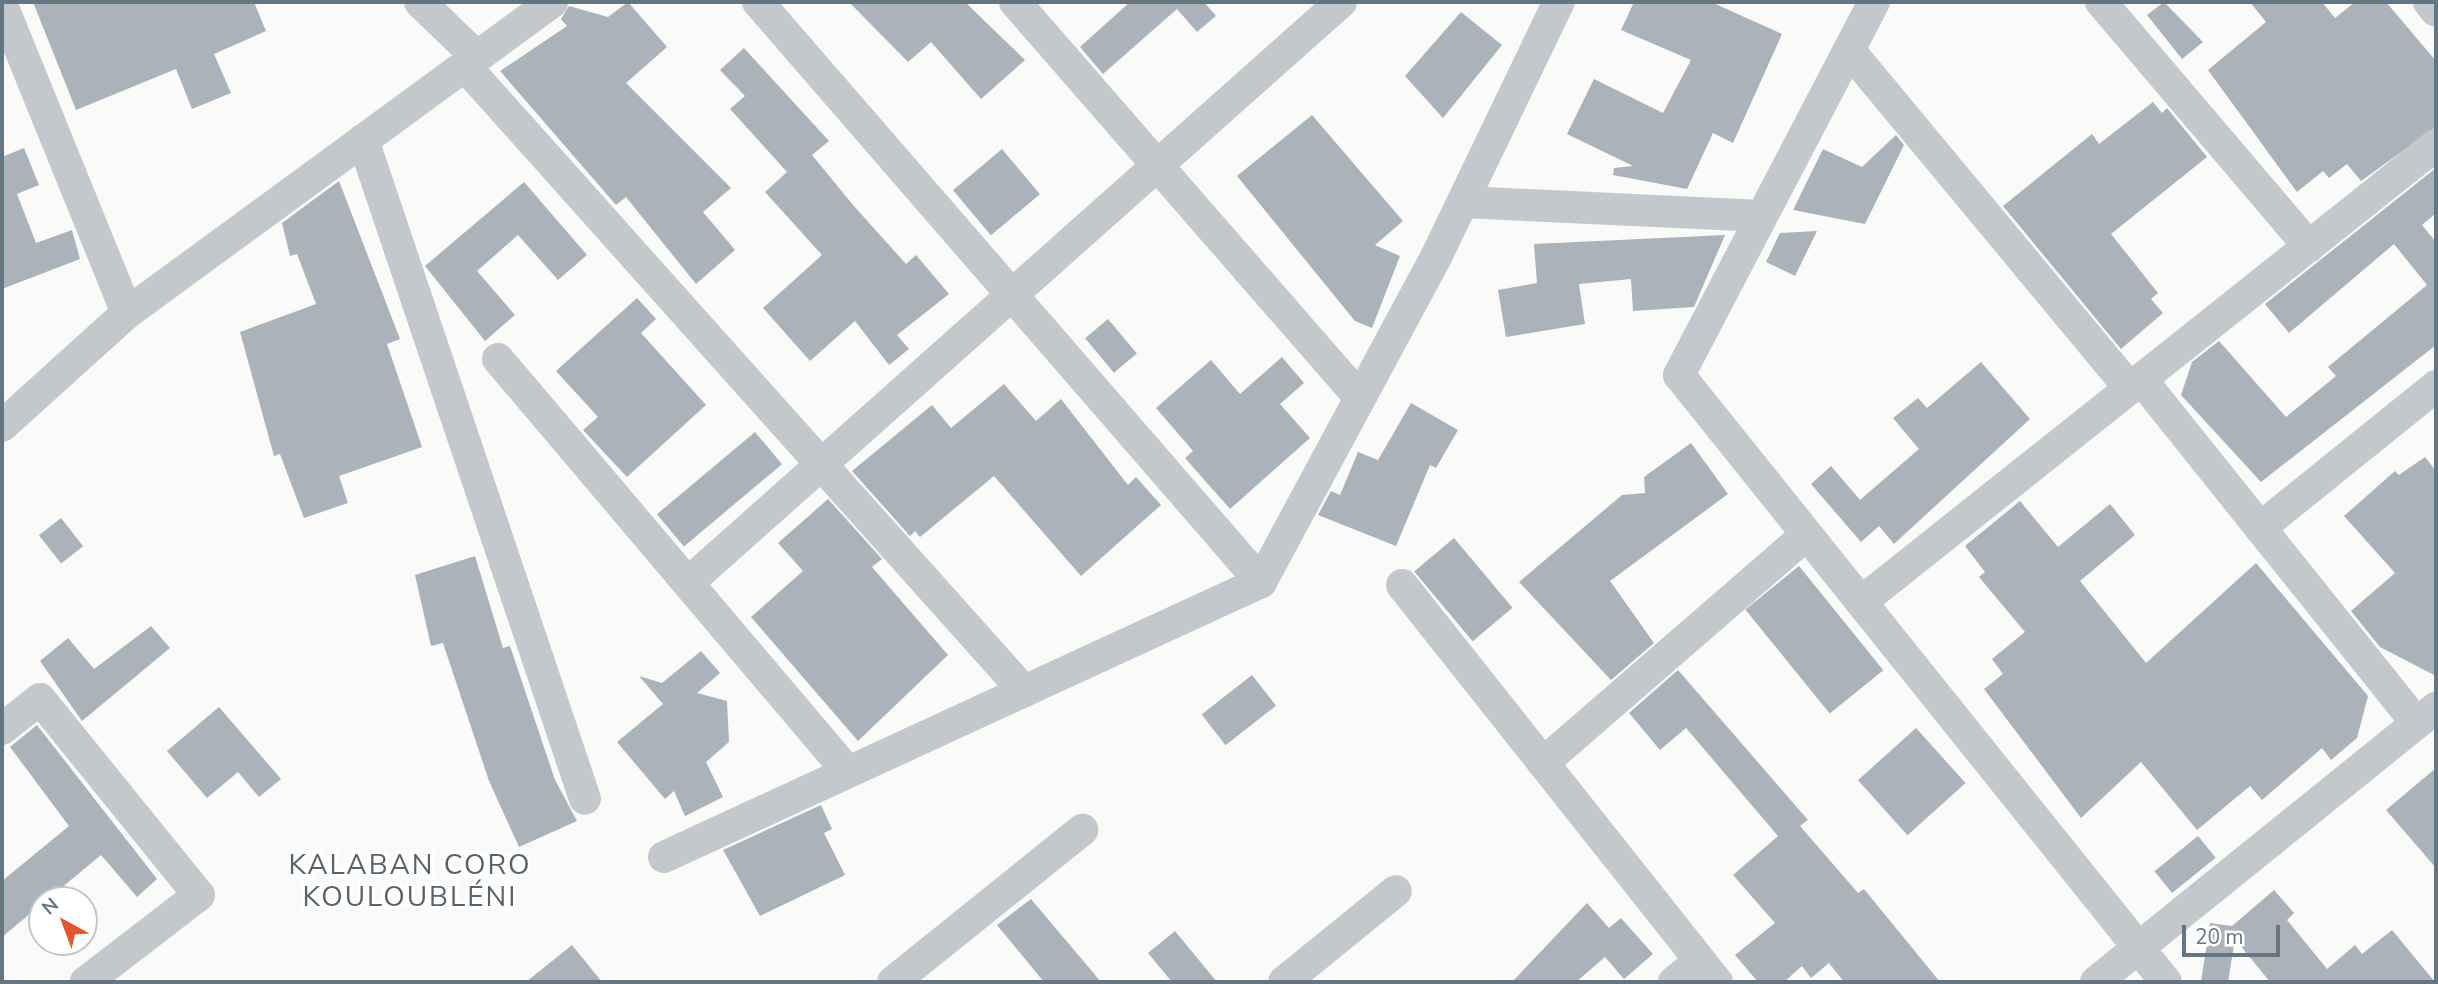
<!DOCTYPE html>
<meta charset="utf-8">
<style>
body{margin:0}
#map{position:relative;width:2438px;height:984px;overflow:hidden;background:#fafaf8;font-family:"Nunito Sans",sans-serif}
div>[style]{position:absolute}
.building>*{inset:0;background:#aab3b9;transform-origin:0 0}
.street>*{height:32px;margin:-16px;padding:0 16px;transform-origin:16px;border-radius:16px;background:#c3c8cc}
span{translate:-50% -50%;white-space:nowrap;text-align:center;line-height:1.15;-webkit-text-stroke:7px #fff;paint-order:stroke}
.quarter-label{font-size:28px;color:#57646e;letter-spacing:2px}
.frame{position:absolute;inset:0;border:4px solid #657683;pointer-events:none}
.north{position:absolute;left:28px;top:886px;width:70px;height:70px;box-sizing:border-box;background:#fff;border:2px solid #c1c8cd;border-radius:50%;rotate:319deg;font-size:19px;font-weight:700;line-height:28px;text-align:center;color:#657683}
.north::after{content:'';display:block;margin:auto;width:24px;height:32px;background:#e4572e;clip-path:polygon(50% 0,100% 100%,50% 72%,0 100%)}
.scale{position:absolute;left:2182px;top:925px;width:98px;height:32px;box-sizing:border-box;border:4px solid #657683;border-top:0;padding-left:9px;font-size:21px;line-height:24px;white-space:nowrap;color:#657683;-webkit-text-stroke:5px #fff;paint-order:stroke}
</style>
<div id="map">
<div class="building">
<div style="clip-path:polygon(33px 2px,254px 2px,266px 31px,214px 54px,231px 93px,192px 109px,176px 69px,76px 110px)"></div>
<div style="clip-path:polygon(628px 2px,667px 47px,626px 83px,731px 188px,703px 212px,735px 250px,696px 284px,626px 197px,616px 205px,500px 71px,567px 26px,561px 19px,569px 6px,608px 17px)"></div>
<div style="clip-path:polygon(849px 2px,965px 2px,1025px 60px,981px 99px,931px 42px,908px 62px)"></div>
<div style="clip-path:polygon(1130px 2px,1204px 2px,1216px 16px,1197px 32px,1177px 9px,1103px 74px,1080px 47px)"></div>
<div style="clip-path:polygon(1634px 2px,1711px 2px,1782px 34px,1733px 143px,1713px 133px,1687px 189px,1613px 175px,1614px 168px,1633px 166px,1567px 134px,1594px 79px,1663px 113px,1691px 60px,1621px 30px)"></div>
<div style="clip-path:polygon(2164px 2px,2203px 42px,2182px 59px,2147px 15px)"></div>
<div style="clip-path:polygon(2250px 2px,2322px 2px,2335px 18px,2355px 2px,2386px 2px,2436px 61px,2436px 127px,2361px 181px,2347px 164px,2329px 178px,2323px 171px,2297px 192px,2208px 70px,2266px 22px)"></div>
<div style="clip-path:polygon(1461px 12px,1502px 45px,1443px 118px,1405px 76px)"></div>
<div style="clip-path:polygon(744px 48px,829px 141px,812px 155px,853px 205px,906px 264px,916px 255px,949px 294px,897px 335px,909px 349px,889px 365px,855px 321px,810px 361px,763px 308px,822px 255px,765px 192px,787px 172px,730px 109px,745px 96px,720px 70px)"></div>
<div style="clip-path:polygon(2153px 102px,2162px 113px,2167px 108px,2207px 157px,2111px 234px,2158px 293px,2151px 299px,2163px 313px,2121px 349px,2003px 206px,2092px 134px,2099px 144px)"></div>
<div style="clip-path:polygon(1312px 115px,1403px 221px,1375px 245px,1400px 256px,1372px 328px,1355px 321px,1237px 176px)"></div>
<div style="clip-path:polygon(1896px 135px,1904px 145px,1865px 224px,1793px 210px,1823px 149px,1862px 167px)"></div>
<div style="clip-path:polygon(24px 148px,39px 185px,17px 194px,36px 243px,72px 230px,80px 259px,2px 289px,2px 157px)"></div>
<div style="left:1002px;top:149px;width:59px;height:64px;rotate:50deg"></div>
<div style="clip-path:polygon(2436px 168px,2436px 213px,2422px 225px,2436px 242px,2436px 345px,2261px 482px,2181px 395px,2192px 362px,2219px 341px,2286px 417px,2336px 376px,2328px 367px,2427px 285px,2394px 244px,2289px 333px,2265px 304px)"></div>
<div style="clip-path:polygon(339px 181px,400px 339px,387px 344px,422px 447px,339px 476px,348px 503px,304px 518px,280px 454px,274px 456px,240px 332px,316px 304px,297px 254px,290px 256px,282px 223px)"></div>
<div style="clip-path:polygon(524px 182px,587px 255px,558px 280px,518px 235px,477px 271px,515px 315px,485px 341px,425px 266px)"></div>
<div style="clip-path:polygon(1817px 231px,1795px 276px,1766px 262px,1780px 233px)"></div>
<div style="clip-path:polygon(1725px 235px,1694px 307px,1633px 311px,1631px 279px,1579px 284px,1585px 324px,1506px 337px,1498px 290px,1537px 283px,1534px 244px)"></div>
<div style="clip-path:polygon(637px 298px,656px 319px,641px 333px,706px 405px,627px 477px,583px 430px,598px 417px,556px 371px)"></div>
<div style="left:1108px;top:319px;width:45px;height:30px;rotate:50deg"></div>
<div style="clip-path:polygon(1282px 357px,1304px 383px,1280px 404px,1310px 438px,1230px 509px,1185px 458px,1193px 451px,1156px 408px,1211px 360px,1240px 394px)"></div>
<div style="clip-path:polygon(1981px 362px,2030px 419px,1894px 544px,1879px 526px,1861px 542px,1811px 484px,1831px 466px,1860px 500px,1919px 449px,1893px 418px,1918px 398px,1927px 408px)"></div>
<div style="clip-path:polygon(1004px 384px,1036px 421px,1061px 399px,1128px 485px,1136px 477px,1161px 505px,1081px 576px,994px 476px,920px 537px,915px 531px,910px 536px,852px 471px,932px 405px,951px 428px)"></div>
<div style="clip-path:polygon(1411px 403px,1458px 430px,1436px 468px,1430px 465px,1396px 546px,1318px 515px,1331px 491px,1340px 495px,1358px 452px,1378px 460px)"></div>
<div style="left:755px;top:432px;width:42px;height:128px;rotate:50deg"></div>
<div style="clip-path:polygon(1691px 443px,1728px 494px,1610px 581px,1654px 643px,1611px 680px,1519px 582px,1622px 495px,1645px 493px,1644px 477px)"></div>
<div style="clip-path:polygon(2425px 457px,2436px 471px,2436px 676px,2380px 647px,2351px 611px,2395px 573px,2344px 516px,2395px 471px,2399px 475px)"></div>
<div style="clip-path:polygon(828px 499px,882px 559px,872px 567px,948px 655px,858px 741px,751px 617px,803px 571px,778px 543px)"></div>
<div style="clip-path:polygon(2020px 501px,2058px 547px,2110px 504px,2135px 535px,2080px 581px,2146px 663px,2256px 563px,2368px 696px,2357px 738px,2331px 760px,2322px 748px,2262px 800px,2250px 786px,2197px 830px,2141px 762px,2081px 818px,1984px 689px,2003px 674px,1992px 659px,2025px 632px,1979px 577px,1985px 572px,1965px 546px)"></div>
<div style="left:61px;top:518px;width:36px;height:28px;rotate:52deg"></div>
<div style="left:1454px;top:538px;width:91px;height:52px;rotate:50deg"></div>
<div style="clip-path:polygon(475px 556px,503px 648px,510px 646px,555px 780px,577px 821px,519px 847px,489px 781px,443px 643px,431px 646px,415px 575px)"></div>
<div style="left:1799px;top:566px;width:134px;height:69px;rotate:51deg"></div>
<div style="clip-path:polygon(151px 626px,170px 648px,82px 721px,40px 661px,68px 638px,94px 669px)"></div>
<div style="clip-path:polygon(701px 651px,720px 673px,697px 693px,727px 701px,729px 742px,706px 762px,723px 797px,685px 816px,674px 791px,665px 799px,617px 742px,663px 704px,639px 676px,662px 683px)"></div>
<div style="clip-path:polygon(1678px 670px,1808px 820px,1800px 826px,1858px 893px,1864px 889px,1940px 982px,1844px 982px,1829px 963px,1811px 978px,1802px 966px,1784px 982px,1758px 982px,1735px 955px,1775px 923px,1733px 875px,1778px 836px,1686px 728px,1660px 750px,1629px 713px)"></div>
<div style="left:1252px;top:675px;width:39px;height:64px;rotate:52deg"></div>
<div style="clip-path:polygon(219px 707px,281px 779px,259px 797px,238px 772px,207px 798px,167px 751px)"></div>
<div style="clip-path:polygon(37px 725px,157px 879px,137px 897px,101px 855px,2px 937px,2px 881px,69px 826px,10px 747px)"></div>
<div style="left:1916px;top:728px;width:74px;height:78px;rotate:48deg"></div>
<div style="clip-path:polygon(2436px 768px,2436px 868px,2386px 810px)"></div>
<div style="clip-path:polygon(821px 805px,832px 829px,824px 833px,845px 875px,760px 916px,723px 850px)"></div>
<div style="left:2198px;top:836px;width:28px;height:56px;rotate:51deg"></div>
<div style="clip-path:polygon(2274px 890px,2294px 913px,2287px 920px,2327px 969px,2355px 945px,2362px 954px,2392px 930px,2435px 982px,2270px 982px,2235px 939px,2228px 982px,2201px 982px,2210px 923px,2232px 926px)"></div>
<div style="clip-path:polygon(1031px 899px,1101px 982px,1044px 982px,997px 925px)"></div>
<div style="clip-path:polygon(1587px 903px,1609px 928px,1621px 918px,1653px 954px,1624px 979px,1605px 957px,1576px 982px,1512px 982px)"></div>
<div style="clip-path:polygon(1175px 931px,1217px 982px,1172px 982px,1148px 953px)"></div>
<div style="clip-path:polygon(572px 945px,602px 982px,526px 982px)"></div>
</div>
<div class="street">
<div style="left:420px;top:2px;width:79px;rotate:44deg"></div>
<div style="left:758px;top:2px;width:768px;rotate:49.07deg"></div>
<div style="left:1015px;top:2px;width:525px;rotate:48.94deg"></div>
<div style="left:1874px;top:2px;width:421px;rotate:117.6deg"></div>
<div style="left:1679px;top:375px;width:778px;rotate:51.26deg"></div>
<div style="left:2101px;top:2px;width:321px;rotate:49.6deg"></div>
<div style="left:2429px;top:2px;width:11px;rotate:52deg"></div>
<div style="left:2px;top:5px;width:332px;rotate:67.9deg"></div>
<div style="left:1849px;top:50px;width:440px;rotate:50.3deg"></div>
<div style="left:465px;top:66px;width:839px;rotate:48.19deg"></div>
<div style="left:363px;top:140px;width:695px;rotate:71.38deg"></div>
<div style="left:1463px;top:202px;width:299px;rotate:2.7deg"></div>
<div style="left:498px;top:359px;width:541px;rotate:49.72deg"></div>
<div style="left:2141px;top:379px;width:441px;rotate:51.3deg"></div>
<div style="left:2px;top:426px;width:169px;rotate:-42.1deg"></div>
<div style="left:127px;top:313px;width:527px;rotate:-36.2deg"></div>
<div style="left:2260px;top:528px;width:226px;rotate:-38.9deg"></div>
<div style="left:688px;top:583px;width:874px;rotate:-41.66deg"></div>
<div style="left:1402px;top:585px;width:507px;rotate:51.57deg"></div>
<div style="left:1861px;top:602px;width:734px;rotate:-38.48deg"></div>
<div style="left:2px;top:729px;width:48px;rotate:-38.3deg"></div>
<div style="left:40px;top:699px;width:252px;rotate:51deg"></div>
<div style="left:199px;top:895px;width:143px;rotate:142.4deg"></div>
<div style="left:1543px;top:763px;width:349px;rotate:-40.9deg"></div>
<div style="left:664px;top:857px;width:657px;rotate:-24.73deg"></div>
<div style="left:1261px;top:582px;width:371px;rotate:-61.7deg"></div>
<div style="left:1437px;top:255px;width:281px;rotate:-64.3deg"></div>
<div style="left:893px;top:982px;width:243px;rotate:-38.8deg"></div>
<div style="left:1284px;top:982px;width:144px;rotate:-39.1deg"></div>
<div style="left:1674px;top:982px;width:33px;rotate:-39deg"></div>
<div style="left:2096px;top:982px;width:437px;rotate:-38.9deg"></div>
</div>
<div class="quarter-label">
<span style="left:410px;top:881px">KALABAN CORO<br>KOULOUBLÉNI</span>
</div>
<div class="frame"></div>
<div class="north">N</div>
<div class="scale">20 m</div>
</div>
